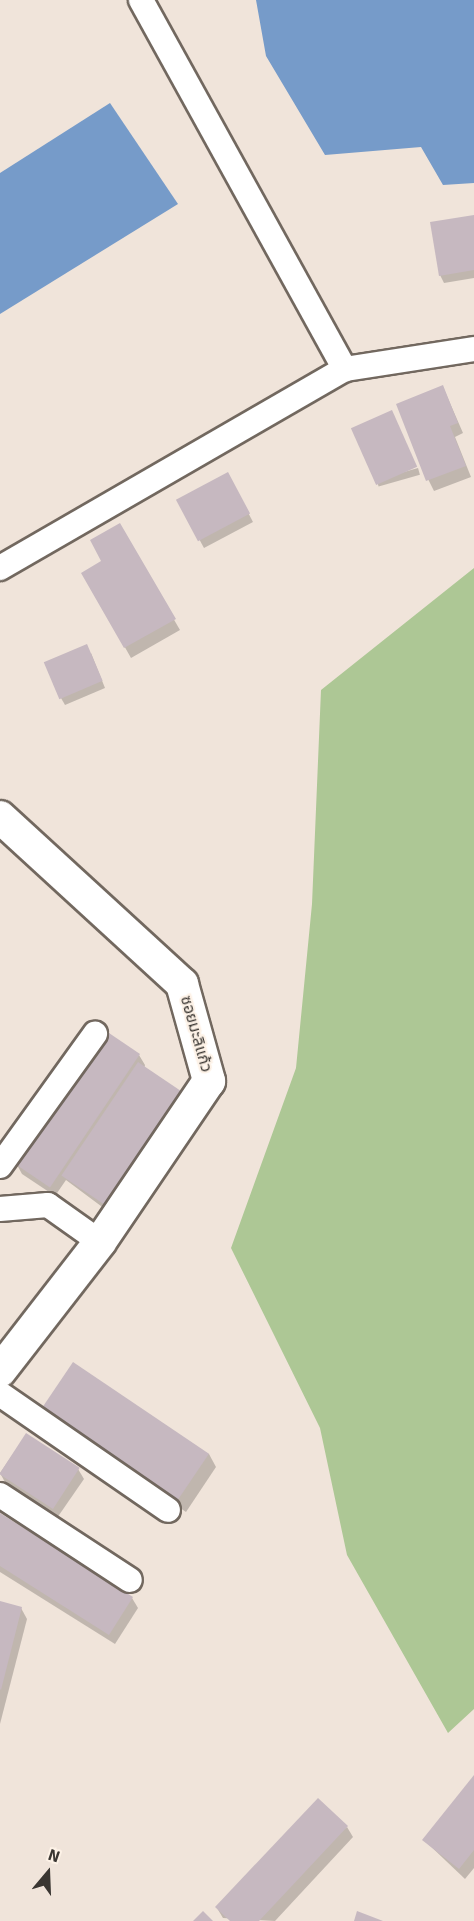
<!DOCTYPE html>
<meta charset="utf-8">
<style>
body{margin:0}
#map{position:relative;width:474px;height:1921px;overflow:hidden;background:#f0e4da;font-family:Signika,"Noto Sans Thai",sans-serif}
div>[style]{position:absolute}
.green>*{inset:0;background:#adc795}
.water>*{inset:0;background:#769bc9}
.shadow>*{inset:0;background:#0003;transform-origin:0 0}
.building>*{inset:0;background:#c6b8c0;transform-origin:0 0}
.roads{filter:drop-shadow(2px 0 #72685f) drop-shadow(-2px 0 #72685f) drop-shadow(0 2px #72685f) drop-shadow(0 -2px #72685f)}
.minor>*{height:24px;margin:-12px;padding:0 12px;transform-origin:12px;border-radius:12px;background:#fff}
.tertiary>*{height:32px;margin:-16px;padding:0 16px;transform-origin:16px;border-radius:16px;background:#fff}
span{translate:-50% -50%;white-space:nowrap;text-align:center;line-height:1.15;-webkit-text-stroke:4.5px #fdf2e7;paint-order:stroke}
.street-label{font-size:16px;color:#3a3632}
.north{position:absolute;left:18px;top:1843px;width:60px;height:60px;-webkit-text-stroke:4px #fdf2e7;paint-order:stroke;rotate:19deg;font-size:16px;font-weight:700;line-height:24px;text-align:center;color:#3a3632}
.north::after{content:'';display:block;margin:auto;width:21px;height:27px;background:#3a3632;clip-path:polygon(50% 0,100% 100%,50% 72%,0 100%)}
</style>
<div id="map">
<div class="green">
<div style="clip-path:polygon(474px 568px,474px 1709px,448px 1733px,347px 1555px,320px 1428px,231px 1248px,296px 1068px,312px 904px,321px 690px)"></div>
</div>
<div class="water">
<div style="clip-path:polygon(256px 0,474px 0,474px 183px,443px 185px,421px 147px,325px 155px,266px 56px)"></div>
<div style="clip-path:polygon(110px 103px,178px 204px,0 314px,0 173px)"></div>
</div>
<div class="shadow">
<div style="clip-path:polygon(474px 217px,474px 278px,444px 283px,440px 275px)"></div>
<div style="clip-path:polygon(443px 387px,463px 433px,455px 437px,471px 477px,434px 491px,422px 467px)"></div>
<div style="left:418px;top:468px;width:7px;height:43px;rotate:74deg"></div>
<div style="clip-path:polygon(232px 482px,253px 522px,204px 548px,178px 500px)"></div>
<div style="clip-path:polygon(119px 525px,180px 630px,131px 658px,83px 573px,104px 562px)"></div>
<div style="clip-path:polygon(91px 653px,105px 688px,65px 705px,61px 698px)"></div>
<div style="clip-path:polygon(139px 1055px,145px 1065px,113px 1215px,66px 1180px,55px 1196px,22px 1174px,16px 1163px)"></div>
<div style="clip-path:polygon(51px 1421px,209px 1454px,216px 1467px,186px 1512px)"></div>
<div style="clip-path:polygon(26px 1435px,78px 1469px,84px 1479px,57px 1518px,6px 1484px,0 1473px)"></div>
<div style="clip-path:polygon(0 1515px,132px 1598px,138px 1608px,115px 1644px,0 1572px)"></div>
<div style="clip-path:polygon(0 1603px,21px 1608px,27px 1619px,0 1724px)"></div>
<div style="clip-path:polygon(474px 1777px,474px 1868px,465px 1879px,424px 1840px)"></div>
<div style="clip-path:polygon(347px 1827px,353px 1837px,275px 1921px,223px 1918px,217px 1908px)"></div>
</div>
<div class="building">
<div style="clip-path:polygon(474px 215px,474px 270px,439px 276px,430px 222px)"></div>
<div style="clip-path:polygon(443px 385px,458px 423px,450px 426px,466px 466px,426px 481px,396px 404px)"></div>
<div style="left:392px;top:410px;width:62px;height:45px;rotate:66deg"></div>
<div style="left:228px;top:472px;width:47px;height:59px;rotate:62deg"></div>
<div style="clip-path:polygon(120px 523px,176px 619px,124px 648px,81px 573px,101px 561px,90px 540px)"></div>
<div style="left:87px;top:644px;width:40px;height:47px;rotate:67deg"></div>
<div style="left:106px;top:1031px;width:41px;height:161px;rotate:34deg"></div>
<div style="left:138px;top:1062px;width:54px;height:137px;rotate:34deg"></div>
<div style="left:73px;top:1362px;width:164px;height:57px;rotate:34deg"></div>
<div style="left:26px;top:1433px;width:64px;height:49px;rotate:33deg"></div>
<div style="clip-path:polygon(0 1513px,133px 1597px,109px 1635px,0 1566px)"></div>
<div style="clip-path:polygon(0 1601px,22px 1607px,1px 1690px,0 1689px)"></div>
<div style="clip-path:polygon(474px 1775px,474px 1850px,459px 1869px,422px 1840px)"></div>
<div style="clip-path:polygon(318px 1798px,348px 1826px,259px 1921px,230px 1921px,215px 1907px)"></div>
<div style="clip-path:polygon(203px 1911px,213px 1921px,193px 1921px)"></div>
<div style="clip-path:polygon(357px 1911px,383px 1921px,354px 1921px)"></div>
</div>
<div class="roads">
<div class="minor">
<div style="left:141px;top:0;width:422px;rotate:61.1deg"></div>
<div style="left:0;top:568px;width:398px;rotate:-30deg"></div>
<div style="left:345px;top:369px;width:131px;rotate:-8.8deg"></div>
<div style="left:0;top:1166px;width:163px;rotate:-54.3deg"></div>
<div style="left:0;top:1209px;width:48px;rotate:-4.8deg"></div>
<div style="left:48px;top:1205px;width:64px;rotate:35.4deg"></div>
<div style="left:0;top:1394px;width:204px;rotate:34.6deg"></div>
<div style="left:0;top:1495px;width:155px;rotate:33.2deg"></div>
</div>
<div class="tertiary">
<div style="left:0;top:817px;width:247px;rotate:42.5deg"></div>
<div style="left:182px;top:984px;width:101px;rotate:74.4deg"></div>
<div style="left:209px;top:1081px;width:194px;rotate:124.1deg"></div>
<div style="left:100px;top:1242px;width:163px;rotate:127.8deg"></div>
</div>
</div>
<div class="street-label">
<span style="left:196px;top:1034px;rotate:74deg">ซอยมะลิแก้ว</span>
</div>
<div class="north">N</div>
</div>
